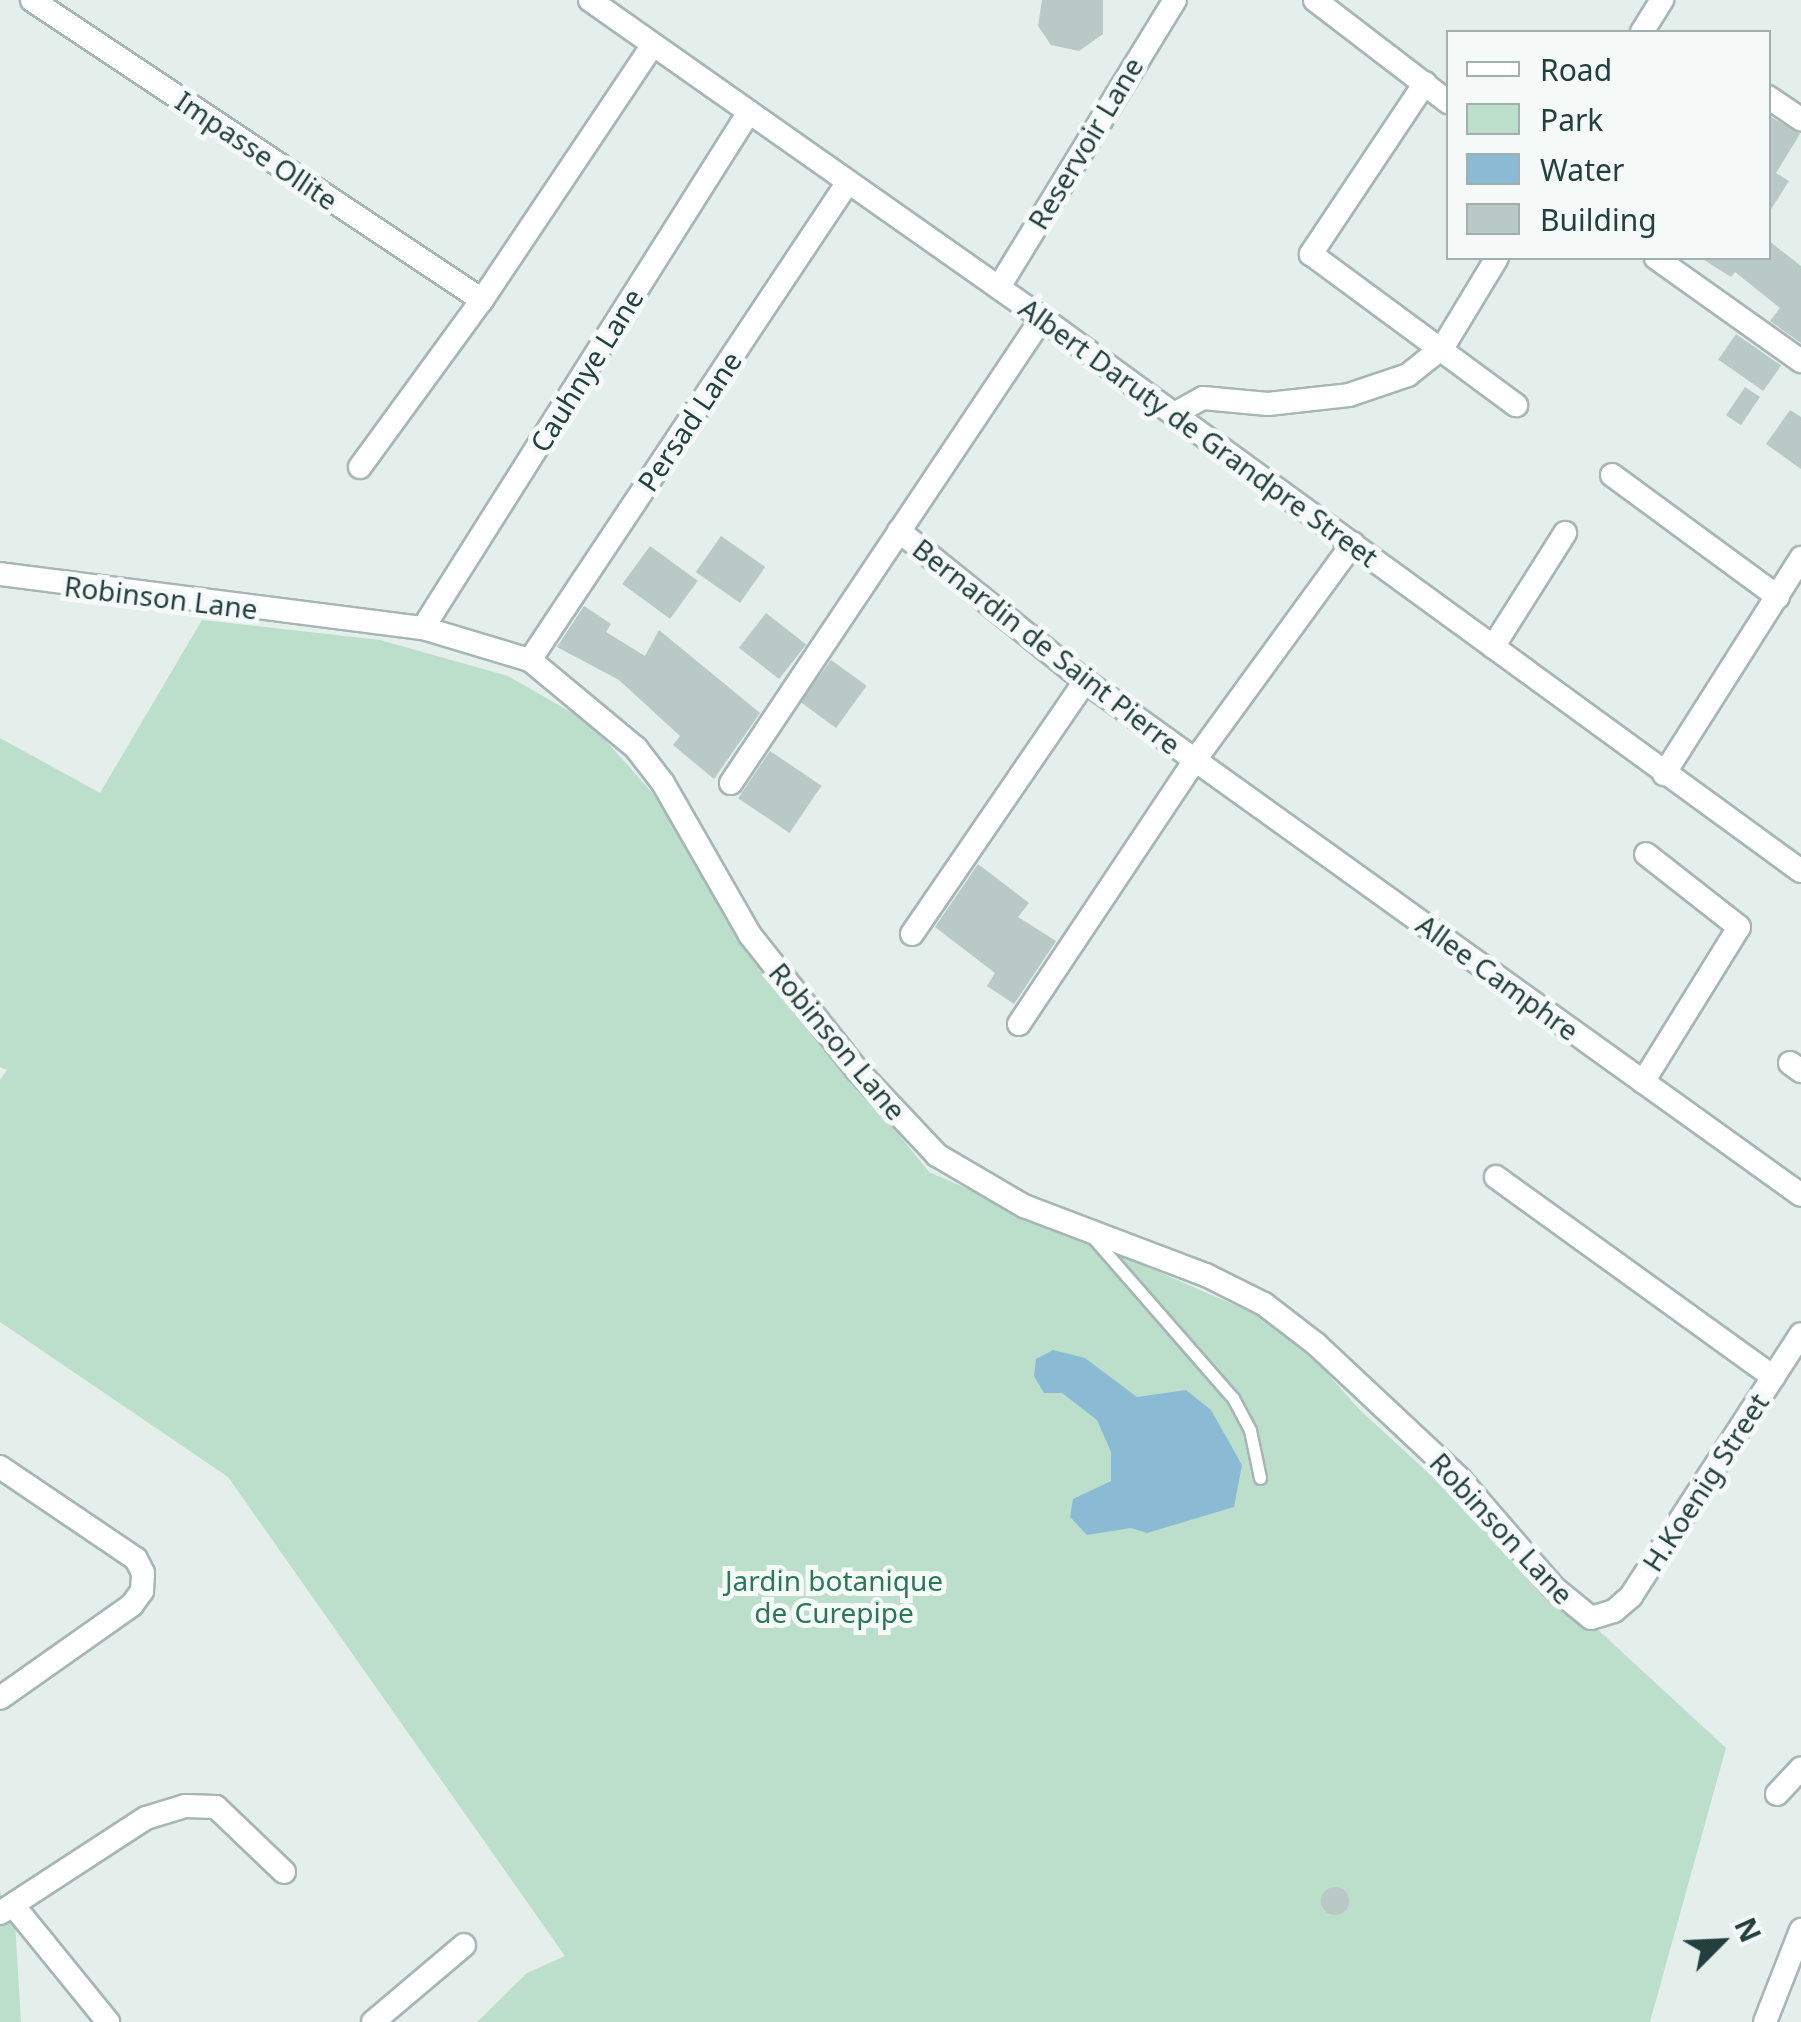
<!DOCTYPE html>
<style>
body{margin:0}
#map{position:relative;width:1801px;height:2022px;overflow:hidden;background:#e4eeeb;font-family:"Noto Sans",sans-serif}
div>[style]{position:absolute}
.green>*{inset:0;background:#bcdfcc}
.water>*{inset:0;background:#8bbbd4}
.building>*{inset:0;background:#b9c9c5;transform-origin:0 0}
.round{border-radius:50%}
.roads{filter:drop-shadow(2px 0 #a6b6b4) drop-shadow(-2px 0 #a6b6b4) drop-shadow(0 2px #a6b6b4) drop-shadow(0 -2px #a6b6b4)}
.service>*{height:11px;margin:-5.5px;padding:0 5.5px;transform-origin:5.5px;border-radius:5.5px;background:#fff}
.minor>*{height:22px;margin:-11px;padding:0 11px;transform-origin:11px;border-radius:11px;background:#fff}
span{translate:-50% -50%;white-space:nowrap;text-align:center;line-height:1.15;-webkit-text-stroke:10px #f5faf8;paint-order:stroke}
.street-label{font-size:28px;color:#22403e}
.park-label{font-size:28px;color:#2b7857}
.legend{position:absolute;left:1446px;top:30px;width:325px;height:230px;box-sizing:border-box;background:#f5faf8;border:2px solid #a1b0ae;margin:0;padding:12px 18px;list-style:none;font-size:30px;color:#22403e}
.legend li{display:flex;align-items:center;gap:20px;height:50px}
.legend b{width:50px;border:2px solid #a1b0ae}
.north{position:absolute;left:1671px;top:1892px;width:100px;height:100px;-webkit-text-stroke:8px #f5faf8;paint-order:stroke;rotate:66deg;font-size:28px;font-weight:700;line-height:40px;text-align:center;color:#22403e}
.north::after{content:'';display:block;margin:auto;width:35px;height:45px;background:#22403e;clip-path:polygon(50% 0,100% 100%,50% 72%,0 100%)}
</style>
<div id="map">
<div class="green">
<div style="clip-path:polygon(202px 620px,380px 640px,508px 676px,590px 723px,657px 798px,755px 956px,929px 1172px,1253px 1313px,1309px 1353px,1359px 1409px,1726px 1748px,1650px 2022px,477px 2022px,527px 1973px,565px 1956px,228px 1477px,0 1322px,0 1080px,7px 1070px,0 1067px,0 738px,100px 793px)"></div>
<div style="clip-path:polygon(0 1892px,15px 1923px,21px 2022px,0 2022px)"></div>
</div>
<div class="water">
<div style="clip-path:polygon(1053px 1350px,1085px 1358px,1137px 1397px,1186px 1390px,1211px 1410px,1242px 1465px,1234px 1507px,1147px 1533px,1131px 1528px,1087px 1535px,1070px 1517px,1073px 1499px,1111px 1481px,1111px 1452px,1097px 1420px,1062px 1393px,1044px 1393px,1034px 1376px,1036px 1359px)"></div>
</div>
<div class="building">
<div style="clip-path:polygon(1042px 0,1103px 0,1103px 34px,1079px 51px,1051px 45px,1038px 26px)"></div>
<div style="clip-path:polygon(1768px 115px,1800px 134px,1776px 173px,1789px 181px,1768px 214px)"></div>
<div style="clip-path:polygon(1768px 240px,1801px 266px,1801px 343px,1770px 321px,1780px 308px,1735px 272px,1731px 277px,1701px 258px,1768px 258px)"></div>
<div style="left:1736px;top:334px;width:55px;height:31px;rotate:35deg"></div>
<div style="left:1745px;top:387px;width:18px;height:34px;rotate:34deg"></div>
<div style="clip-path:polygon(1790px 410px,1801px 417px,1801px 469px,1766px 444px)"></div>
<div style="left:721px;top:536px;width:54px;height:44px;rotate:35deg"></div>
<div style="left:650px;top:546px;width:59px;height:47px;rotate:36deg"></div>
<div style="clip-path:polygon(584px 606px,611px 624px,606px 632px,645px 656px,659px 630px,760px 713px,714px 779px,673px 745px,680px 736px,619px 680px,557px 647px)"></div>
<div style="left:766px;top:613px;width:51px;height:44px;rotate:38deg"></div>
<div style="left:831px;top:660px;width:44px;height:52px;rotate:36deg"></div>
<div style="left:770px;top:751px;width:62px;height:57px;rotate:34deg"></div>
<div style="clip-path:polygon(978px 864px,1029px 903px,1018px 917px,1056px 941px,1014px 1004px,987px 986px,995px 973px,935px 927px)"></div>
<div class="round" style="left:1321px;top:1887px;width:28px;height:28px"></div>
</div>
<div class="roads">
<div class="service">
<div style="left:1089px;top:1233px;width:219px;rotate:48.9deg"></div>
<div style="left:1233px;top:1398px;width:36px;rotate:62deg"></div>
<div style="left:1250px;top:1430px;width:49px;rotate:78.2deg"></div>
</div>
<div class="minor">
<div style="left:32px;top:0;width:541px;rotate:33.69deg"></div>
<div style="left:590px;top:0;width:553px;rotate:35.13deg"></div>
<div style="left:1042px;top:318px;width:939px;rotate:36.08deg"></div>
<div style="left:1315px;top:0;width:168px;rotate:37.5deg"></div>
<div style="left:1642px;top:32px;width:38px;rotate:-58deg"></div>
<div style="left:1425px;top:83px;width:206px;rotate:123.7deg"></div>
<div style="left:1311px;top:254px;width:255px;rotate:36.4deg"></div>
<div style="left:1768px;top:97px;width:40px;rotate:34deg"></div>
<div style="left:1656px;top:258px;width:178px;rotate:35.4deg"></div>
<div style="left:999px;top:287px;width:337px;rotate:-58.5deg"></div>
<div style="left:1174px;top:414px;width:33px;rotate:-29deg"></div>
<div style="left:1203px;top:398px;width:65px;rotate:5.3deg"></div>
<div style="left:1268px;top:404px;width:81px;rotate:-6.3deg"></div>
<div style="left:1349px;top:395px;width:62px;rotate:-18.7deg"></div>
<div style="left:1408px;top:375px;width:45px;rotate:-38.7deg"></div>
<div style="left:1443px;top:347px;width:104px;rotate:-58.8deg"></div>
<div style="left:360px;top:467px;width:207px;rotate:-53.9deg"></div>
<div style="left:482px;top:300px;width:307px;rotate:-56.2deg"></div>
<div style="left:1612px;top:475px;width:206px;rotate:36.3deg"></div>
<div style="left:899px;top:531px;width:239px;rotate:38.9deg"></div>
<div style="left:1085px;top:681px;width:881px;rotate:35.67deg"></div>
<div style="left:0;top:574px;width:426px;rotate:7.3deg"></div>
<div style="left:423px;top:628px;width:112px;rotate:16.7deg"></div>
<div style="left:530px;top:660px;width:138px;rotate:39.7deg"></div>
<div style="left:636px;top:748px;width:44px;rotate:52.4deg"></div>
<div style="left:663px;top:783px;width:175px;rotate:60.2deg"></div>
<div style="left:750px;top:935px;width:172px;rotate:51.6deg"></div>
<div style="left:857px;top:1070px;width:117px;rotate:46.7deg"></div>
<div style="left:937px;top:1155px;width:101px;rotate:30.4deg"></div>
<div style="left:1024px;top:1206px;width:195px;rotate:20.8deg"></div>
<div style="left:1206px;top:1275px;width:65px;rotate:26.6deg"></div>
<div style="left:1264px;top:1304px;width:66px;rotate:37.6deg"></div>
<div style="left:1316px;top:1344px;width:196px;rotate:43.1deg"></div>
<div style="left:1459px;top:1478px;width:144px;rotate:49.2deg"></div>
<div style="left:1553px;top:1587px;width:49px;rotate:39.2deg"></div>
<div style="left:1591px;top:1618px;width:24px;rotate:-17deg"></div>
<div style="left:1614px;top:1611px;width:23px;rotate:-41deg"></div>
<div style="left:1631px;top:1596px;width:312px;rotate:-57deg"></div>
<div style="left:423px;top:628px;width:610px;rotate:-57.72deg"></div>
<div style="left:1493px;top:647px;width:135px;rotate:-57.7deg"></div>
<div style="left:530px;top:660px;width:574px;rotate:-56.37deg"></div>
<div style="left:1664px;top:774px;width:256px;rotate:-57.6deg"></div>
<div style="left:731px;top:783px;width:559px;rotate:-56.22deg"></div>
<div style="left:912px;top:934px;width:306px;rotate:-55.6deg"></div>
<div style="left:1019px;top:1024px;width:317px;rotate:-56.3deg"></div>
<div style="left:1195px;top:760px;width:268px;rotate:-53.9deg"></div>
<div style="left:1790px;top:1063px;width:14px;rotate:36deg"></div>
<div style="left:1643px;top:1082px;width:182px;rotate:-58.2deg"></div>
<div style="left:1739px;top:927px;width:118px;rotate:-141.9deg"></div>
<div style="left:1496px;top:1177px;width:342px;rotate:35.8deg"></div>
<div style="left:0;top:1467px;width:164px;rotate:34.1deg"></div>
<div style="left:136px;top:1559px;width:16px;rotate:63deg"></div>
<div style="left:143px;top:1573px;width:18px;rotate:93deg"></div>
<div style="left:142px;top:1591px;width:17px;rotate:126deg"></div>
<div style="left:132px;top:1605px;width:161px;rotate:144.8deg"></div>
<div style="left:1777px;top:1794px;width:35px;rotate:-47deg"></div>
<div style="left:13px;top:1905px;width:151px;rotate:50.9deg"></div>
<div style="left:0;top:1913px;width:174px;rotate:-33.1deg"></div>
<div style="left:146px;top:1818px;width:41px;rotate:-17.1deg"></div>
<div style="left:185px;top:1806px;width:31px;rotate:2deg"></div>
<div style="left:216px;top:1807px;width:94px;rotate:43.7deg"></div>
<div style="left:373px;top:2022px;width:119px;rotate:-40.2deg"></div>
<div style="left:1765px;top:2022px;width:99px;rotate:-68.6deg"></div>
</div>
</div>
<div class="street-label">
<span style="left:1085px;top:143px;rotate:-59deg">Reservoir Lane</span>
<span style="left:257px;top:150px;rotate:34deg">Impasse Ollite</span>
<span style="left:586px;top:370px;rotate:-58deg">Cauhnye Lane</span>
<span style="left:689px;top:421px;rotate:-56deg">Persad Lane</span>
<span style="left:1199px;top:432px;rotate:36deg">Albert Daruty de Grandpre Street</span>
<span style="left:161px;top:597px;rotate:7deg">Robinson Lane</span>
<span style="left:1047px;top:646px;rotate:38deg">Bernardin de Saint Pierre</span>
<span style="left:1498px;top:977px;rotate:36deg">Allee Camphre</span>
<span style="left:838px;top:1041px;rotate:50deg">Robinson Lane</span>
<span style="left:1705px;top:1482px;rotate:-57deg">H.Koenig Street</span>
<span style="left:1502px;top:1528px;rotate:47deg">Robinson Lane</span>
</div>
<div class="park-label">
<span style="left:834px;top:1596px">Jardin botanique<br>de Curepipe</span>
</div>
<ul class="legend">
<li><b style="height:12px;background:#fff"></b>Road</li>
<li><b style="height:28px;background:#bcdfcc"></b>Park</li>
<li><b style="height:28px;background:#8bbbd4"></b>Water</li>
<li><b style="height:28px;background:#b9c9c5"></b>Building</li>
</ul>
<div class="north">N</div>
</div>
